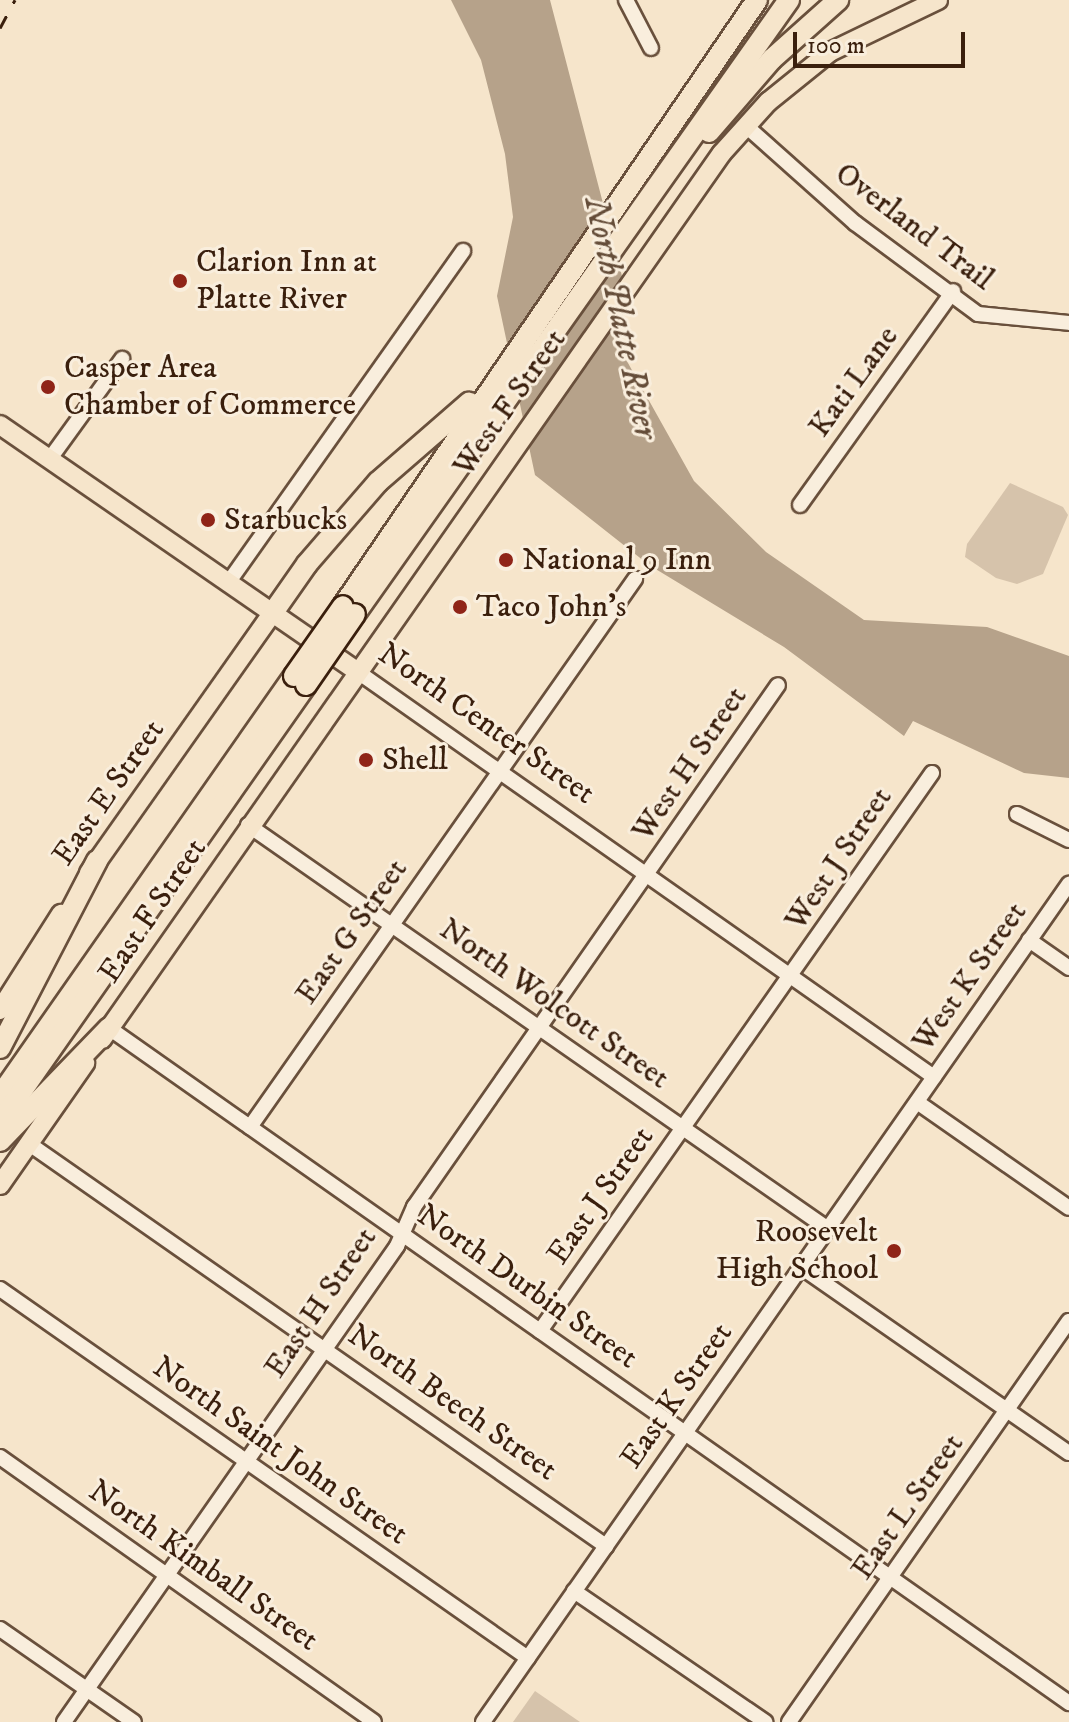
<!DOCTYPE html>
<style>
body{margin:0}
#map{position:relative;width:1069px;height:1722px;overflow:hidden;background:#f6e5cb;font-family:"IM FELL DW Pica",serif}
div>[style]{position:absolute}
.green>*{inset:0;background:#d6c3ab}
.water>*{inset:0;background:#b6a28a}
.roads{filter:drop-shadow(2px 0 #69503c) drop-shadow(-2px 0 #69503c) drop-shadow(0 2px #69503c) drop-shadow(0 -2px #69503c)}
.minor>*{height:14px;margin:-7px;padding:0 7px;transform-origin:7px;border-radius:7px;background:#f9eedd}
.major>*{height:18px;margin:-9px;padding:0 9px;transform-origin:9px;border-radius:9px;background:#f6e5cb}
.highway>*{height:20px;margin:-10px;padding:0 10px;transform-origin:10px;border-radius:10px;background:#f6e5cb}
.rail>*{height:3px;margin-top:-1.5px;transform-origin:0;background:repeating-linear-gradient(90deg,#3a1f0d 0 14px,transparent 0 28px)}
.bridges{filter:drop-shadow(2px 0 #3a1f0d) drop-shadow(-2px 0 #3a1f0d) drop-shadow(0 2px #3a1f0d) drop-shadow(0 -2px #3a1f0d)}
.highway-bridge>*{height:20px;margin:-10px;padding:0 10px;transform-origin:10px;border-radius:10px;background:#f6e5cb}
.dots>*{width:22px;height:22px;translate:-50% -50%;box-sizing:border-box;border:4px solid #f9eedd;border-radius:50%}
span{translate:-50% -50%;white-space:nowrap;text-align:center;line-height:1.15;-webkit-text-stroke:6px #f9eedd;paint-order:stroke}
.street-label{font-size:32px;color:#3a1f0d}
.poi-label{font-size:32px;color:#3a1f0d}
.left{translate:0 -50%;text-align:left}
.right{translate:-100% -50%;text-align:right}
.water-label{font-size:34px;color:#654d39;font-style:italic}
.scale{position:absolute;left:793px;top:32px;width:172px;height:36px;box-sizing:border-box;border:4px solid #3a1f0d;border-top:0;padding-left:10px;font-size:24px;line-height:28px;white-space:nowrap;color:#3a1f0d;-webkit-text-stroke:6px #f9eedd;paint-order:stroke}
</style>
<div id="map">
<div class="green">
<div style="clip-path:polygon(1010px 483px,1063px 507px,1068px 515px,1043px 574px,1017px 584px,996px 578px,965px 557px,967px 544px)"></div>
<div style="clip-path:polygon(535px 1691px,580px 1722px,513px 1722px)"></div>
</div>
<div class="water">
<div style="clip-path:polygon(451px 0,550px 0,623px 280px,614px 338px,694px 481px,766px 552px,864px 620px,987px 627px,1069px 656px,1069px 778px,1024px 773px,913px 721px,904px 736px,784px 647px,649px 565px,535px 475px,497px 296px,513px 217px,505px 154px,481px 60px)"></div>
</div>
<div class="roads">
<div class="minor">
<div style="left:626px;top:0;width:54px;rotate:62.5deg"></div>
<div style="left:746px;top:126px;width:146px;rotate:41.7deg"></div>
<div style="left:855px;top:223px;width:153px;rotate:36.5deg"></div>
<div style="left:978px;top:314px;width:91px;rotate:5.6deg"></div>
<div style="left:49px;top:460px;width:125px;rotate:-54.1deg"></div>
<div style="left:800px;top:505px;width:263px;rotate:-54.4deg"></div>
<div style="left:228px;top:583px;width:407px;rotate:-54.7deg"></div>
<div style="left:358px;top:672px;width:704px;rotate:35.11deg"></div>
<div style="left:1017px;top:814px;width:58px;rotate:26.6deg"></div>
<div style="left:248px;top:825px;width:707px;rotate:34.86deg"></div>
<div style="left:1029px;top:940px;width:49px;rotate:35deg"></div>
<div style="left:109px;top:1028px;width:1174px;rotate:35.11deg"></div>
<div style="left:917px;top:1102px;width:185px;rotate:34.9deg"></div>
<div style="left:250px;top:1127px;width:670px;rotate:-54.91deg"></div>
<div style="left:28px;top:1143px;width:705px;rotate:34.89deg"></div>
<div style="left:801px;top:1267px;width:326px;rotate:34.8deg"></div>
<div style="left:0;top:1289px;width:644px;rotate:34.95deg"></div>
<div style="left:540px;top:1331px;width:682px;rotate:-54.91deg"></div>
<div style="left:0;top:1457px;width:458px;rotate:35.3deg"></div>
<div style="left:574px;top:1591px;width:232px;rotate:34.4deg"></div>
<div style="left:0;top:1629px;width:163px;rotate:34.8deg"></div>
<div style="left:64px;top:1722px;width:581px;rotate:-55.02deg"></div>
<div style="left:397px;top:1246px;width:43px;rotate:-66.4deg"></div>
<div style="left:414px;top:1207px;width:636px;rotate:-55.11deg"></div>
<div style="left:483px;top:1722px;width:1023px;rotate:-55.04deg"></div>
<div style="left:789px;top:1722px;width:489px;rotate:-55.1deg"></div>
</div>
<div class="major">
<div style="left:0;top:425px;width:435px;rotate:34.6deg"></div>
<div style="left:89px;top:873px;width:317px;rotate:-54.8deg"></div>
<div style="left:0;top:1010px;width:114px;rotate:-57.6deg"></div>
<div style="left:102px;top:1039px;width:1081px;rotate:-55.02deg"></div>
<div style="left:722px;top:153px;width:69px;rotate:-48deg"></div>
<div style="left:768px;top:102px;width:80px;rotate:-38.9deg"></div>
<div style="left:830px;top:52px;width:120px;rotate:-25.7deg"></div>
<div style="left:0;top:1185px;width:149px;rotate:-55.1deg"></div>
</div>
<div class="highway">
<div style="left:709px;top:132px;width:96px;rotate:-49.2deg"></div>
<div style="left:772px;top:59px;width:89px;rotate:-41.8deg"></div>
<div style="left:343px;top:606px;width:734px;rotate:-55.66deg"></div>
<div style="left:272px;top:614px;width:61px;rotate:-55deg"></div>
<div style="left:307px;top:564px;width:108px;rotate:-49.1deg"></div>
<div style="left:378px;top:482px;width:121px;rotate:-41deg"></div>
<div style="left:355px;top:614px;width:752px;rotate:-54.75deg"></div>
<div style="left:0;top:1048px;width:211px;rotate:-62.6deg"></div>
<div style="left:0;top:1096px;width:513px;rotate:-55.01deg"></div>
<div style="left:0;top:1122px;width:533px;rotate:-55deg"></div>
<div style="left:0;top:1141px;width:157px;rotate:-46deg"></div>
</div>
</div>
<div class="rail">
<div style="left:0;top:28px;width:32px;rotate:-62deg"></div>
</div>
<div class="bridges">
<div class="highway-bridge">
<div style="left:294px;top:676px;width:85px;rotate:-55deg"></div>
<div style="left:306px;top:685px;width:86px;rotate:-55.4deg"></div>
</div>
</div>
<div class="dots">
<div style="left:180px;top:281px;background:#8f2418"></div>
<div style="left:48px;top:387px;background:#8f2418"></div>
<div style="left:208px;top:520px;background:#8f2418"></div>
<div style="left:506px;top:560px;background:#8f2418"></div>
<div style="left:460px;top:607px;background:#8f2418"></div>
<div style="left:366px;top:760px;background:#8f2418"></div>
<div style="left:894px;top:1251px;background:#8f2418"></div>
</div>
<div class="street-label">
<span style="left:914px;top:227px;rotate:37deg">Overland Trail</span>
<span style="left:854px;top:382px;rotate:-54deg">Kati Lane</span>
<span style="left:510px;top:403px;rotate:-55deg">West F Street</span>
<span style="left:486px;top:724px;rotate:35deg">North Center Street</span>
<span style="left:690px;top:764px;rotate:-56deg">West H Street</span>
<span style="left:109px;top:793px;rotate:-55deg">East E Street</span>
<span style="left:839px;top:859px;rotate:-56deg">West J Street</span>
<span style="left:153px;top:911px;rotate:-56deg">East F Street</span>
<span style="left:352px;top:932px;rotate:-55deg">East G Street</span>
<span style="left:970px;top:977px;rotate:-55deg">West K Street</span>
<span style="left:554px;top:1004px;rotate:35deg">North Wolcott Street</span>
<span style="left:601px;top:1196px;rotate:-55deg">East J Street</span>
<span style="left:527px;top:1287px;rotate:35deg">North Durbin Street</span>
<span style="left:321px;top:1303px;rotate:-56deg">East H Street</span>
<span style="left:677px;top:1396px;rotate:-55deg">East K Street</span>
<span style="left:452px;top:1403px;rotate:35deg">North Beech Street</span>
<span style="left:280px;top:1451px;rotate:35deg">North Saint John Street</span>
<span style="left:908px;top:1507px;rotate:-55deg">East L Street</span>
<span style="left:203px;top:1566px;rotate:35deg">North Kimball Street</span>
</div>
<div class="poi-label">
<span class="left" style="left:196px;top:281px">Clarion Inn at<br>Platte River</span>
<span class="left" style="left:64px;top:387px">Casper Area<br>Chamber of Commerce</span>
<span class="left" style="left:224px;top:520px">Starbucks</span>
<span class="left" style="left:522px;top:560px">National 9 Inn</span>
<span class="left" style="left:476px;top:607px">Taco John's</span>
<span class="left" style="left:382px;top:760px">Shell</span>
<span class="right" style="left:878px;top:1251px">Roosevelt<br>High School</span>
</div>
<div class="water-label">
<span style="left:620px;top:318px;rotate:78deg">North Platte River</span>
</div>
<div class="scale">100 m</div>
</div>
